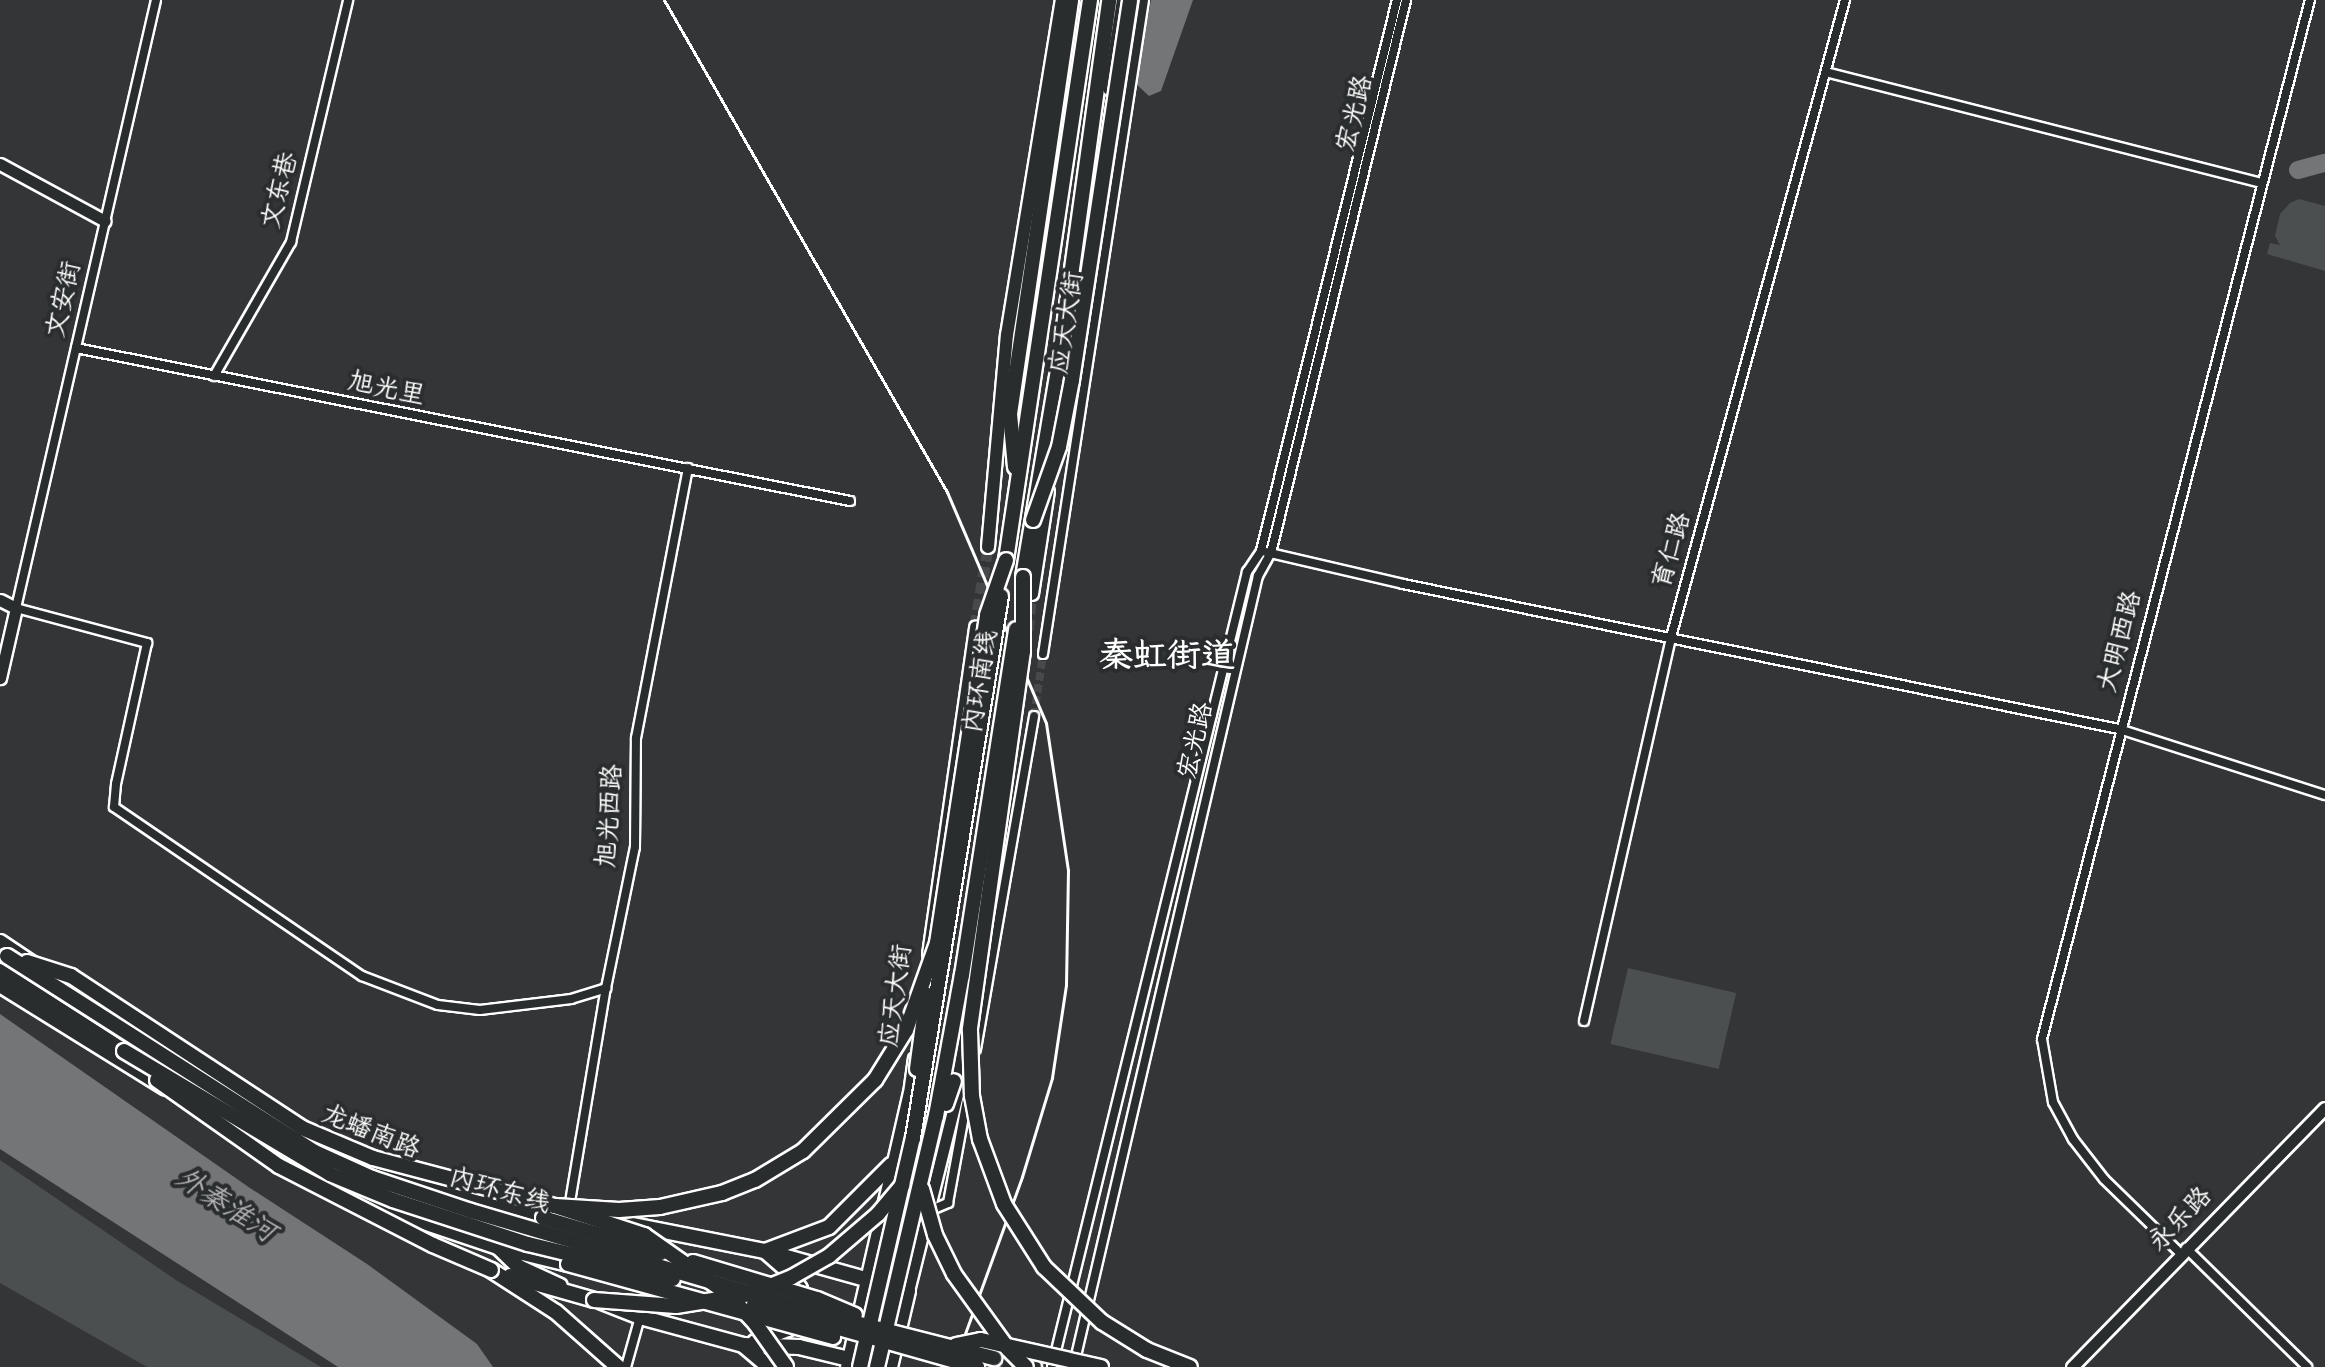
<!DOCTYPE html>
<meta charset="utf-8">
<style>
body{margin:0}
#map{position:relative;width:2325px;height:1367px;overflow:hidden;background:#333536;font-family:Dekko,"LXGW WenKai TC",sans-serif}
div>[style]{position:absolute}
.green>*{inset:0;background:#4c4f50;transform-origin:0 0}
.water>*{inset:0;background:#737576}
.river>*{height:18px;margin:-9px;padding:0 9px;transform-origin:9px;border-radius:9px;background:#737576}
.minor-tunnel>*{height:8px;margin-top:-4px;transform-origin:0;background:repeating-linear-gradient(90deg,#47494a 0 8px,transparent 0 12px)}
.tertiary-tunnel>*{height:11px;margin-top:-5.5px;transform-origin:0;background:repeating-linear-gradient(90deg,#47494a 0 11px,transparent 0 16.5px)}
.roads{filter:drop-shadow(2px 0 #fff) drop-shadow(-2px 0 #fff) drop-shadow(0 2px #fff) drop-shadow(0 -2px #fff)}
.minor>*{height:8px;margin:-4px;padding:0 4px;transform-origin:4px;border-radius:4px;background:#2a2d2e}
.tertiary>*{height:11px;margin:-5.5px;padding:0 5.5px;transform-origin:5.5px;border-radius:5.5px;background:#2a2d2e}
.secondary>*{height:12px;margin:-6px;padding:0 6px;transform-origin:6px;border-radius:6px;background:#2a2d2e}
.primary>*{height:14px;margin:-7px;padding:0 7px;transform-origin:7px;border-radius:7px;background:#2a2d2e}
.trunk>*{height:14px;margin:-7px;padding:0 7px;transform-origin:7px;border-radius:7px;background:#2a2d2e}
.rail>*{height:3px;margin:-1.5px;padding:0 1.5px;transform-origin:1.5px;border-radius:1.5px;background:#fff}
.bridges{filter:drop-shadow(2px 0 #fff) drop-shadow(-2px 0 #fff) drop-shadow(0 2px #fff) drop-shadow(0 -2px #fff)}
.trunk-bridge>*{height:14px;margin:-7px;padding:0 7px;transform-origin:7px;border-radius:7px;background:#2a2d2e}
span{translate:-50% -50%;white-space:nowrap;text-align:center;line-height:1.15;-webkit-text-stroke:8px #2a2d2e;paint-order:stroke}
.street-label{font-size:26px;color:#fff}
.water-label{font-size:28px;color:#b2b3b4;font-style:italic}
.district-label{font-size:34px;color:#fff;font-weight:700}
</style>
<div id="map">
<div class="green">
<div style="clip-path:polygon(2299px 199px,2325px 206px,2325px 271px,2267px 254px,2270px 243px,2280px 245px,2275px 236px,2280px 214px,2290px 203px)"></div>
<div style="left:1628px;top:968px;width:111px;height:78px;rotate:13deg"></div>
<div style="clip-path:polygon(0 1160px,176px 1280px,321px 1367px,147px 1367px,0 1283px)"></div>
</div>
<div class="water">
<div style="clip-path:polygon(1151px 0,1193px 0,1161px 91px,1149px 96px,1135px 83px)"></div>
<div style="clip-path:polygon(0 1014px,250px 1188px,367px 1264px,477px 1344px,493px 1367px,338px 1367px,0 1149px)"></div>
</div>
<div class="river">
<div style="left:2298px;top:170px;width:28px;rotate:-15deg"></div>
</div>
<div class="minor-tunnel">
<div style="left:1034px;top:716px;width:63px;rotate:-81.7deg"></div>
</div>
<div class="tertiary-tunnel">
<div style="left:975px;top:626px;width:80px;rotate:-80.7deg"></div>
<div style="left:1028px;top:630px;width:36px;rotate:-84deg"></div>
</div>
<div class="roads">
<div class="minor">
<div style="left:156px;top:0;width:624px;rotate:102.97deg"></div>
<div style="left:16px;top:608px;width:136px;rotate:15deg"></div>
<div style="left:147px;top:643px;width:144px;rotate:102.4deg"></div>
<div style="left:116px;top:784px;width:23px;rotate:95deg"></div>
<div style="left:114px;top:807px;width:300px;rotate:34.3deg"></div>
<div style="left:362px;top:976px;width:81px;rotate:20.9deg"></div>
<div style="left:438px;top:1005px;width:42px;rotate:6.8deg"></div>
<div style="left:480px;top:1010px;width:92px;rotate:-6.9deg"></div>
<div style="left:571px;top:999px;width:37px;rotate:-17deg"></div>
<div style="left:1826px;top:72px;width:450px;rotate:14.3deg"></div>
<div style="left:76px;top:348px;width:789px;rotate:11.18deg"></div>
<div style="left:214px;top:376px;width:155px;rotate:-60.1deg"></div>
<div style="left:291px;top:242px;width:249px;rotate:-76.7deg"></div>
<div style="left:1266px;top:552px;width:141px;rotate:13.1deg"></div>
<div style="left:1403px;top:584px;width:731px;rotate:11.45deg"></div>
<div style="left:2119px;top:729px;width:216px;rotate:17.8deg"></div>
<div style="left:1043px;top:654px;width:662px;rotate:-81.22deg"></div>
<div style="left:1584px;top:1021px;width:394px;rotate:-77.2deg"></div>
<div style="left:1671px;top:637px;width:660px;rotate:-74.72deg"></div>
<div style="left:976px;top:1049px;width:338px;rotate:-80.1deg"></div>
<div style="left:569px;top:1208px;width:223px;rotate:-80.5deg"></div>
<div style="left:606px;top:988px;width:144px;rotate:-78.4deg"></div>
<div style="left:635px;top:847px;width:109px;rotate:-89.5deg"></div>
<div style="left:636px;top:738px;width:275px;rotate:-79.1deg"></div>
<div style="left:929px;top:1211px;width:21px;rotate:-23deg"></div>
<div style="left:948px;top:1203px;width:111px;rotate:-79.6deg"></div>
<div style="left:2186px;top:1248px;width:170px;rotate:44.5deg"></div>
<div style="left:2181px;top:1254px;width:107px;rotate:-135.8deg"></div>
<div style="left:2104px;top:1179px;width:51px;rotate:-127.8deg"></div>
<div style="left:2073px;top:1139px;width:42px;rotate:-118.4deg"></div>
<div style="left:2053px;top:1102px;width:64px;rotate:-99.9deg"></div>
<div style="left:2042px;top:1039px;width:1073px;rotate:-75.54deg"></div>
<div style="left:1076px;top:1356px;width:801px;rotate:-76.87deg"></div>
<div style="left:1258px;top:576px;width:26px;rotate:-61deg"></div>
<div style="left:1271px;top:553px;width:569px;rotate:-76.28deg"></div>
<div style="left:626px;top:1367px;width:52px;rotate:-74.4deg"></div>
<div style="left:1052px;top:1367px;width:819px;rotate:-76.22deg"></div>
<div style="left:1247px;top:572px;width:25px;rotate:-56deg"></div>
<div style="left:1261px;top:551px;width:568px;rotate:-76.14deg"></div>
</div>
<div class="tertiary">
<div style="left:0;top:164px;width:119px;rotate:28.5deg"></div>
<div style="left:0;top:600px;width:18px;rotate:27deg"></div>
<div style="left:16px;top:608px;width:72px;rotate:102.9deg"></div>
<div style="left:928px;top:954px;width:331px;rotate:-81.8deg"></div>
<div style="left:908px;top:1291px;width:243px;rotate:-76deg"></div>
<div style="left:846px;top:1367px;width:281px;rotate:-77.1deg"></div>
<div style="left:909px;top:1093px;width:35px;rotate:-82deg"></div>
<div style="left:2072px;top:1367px;width:362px;rotate:-45.7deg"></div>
</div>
<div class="secondary">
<div style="left:1109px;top:89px;width:90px;rotate:-81.1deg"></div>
<div style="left:1062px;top:397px;width:66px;rotate:-81.3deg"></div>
<div style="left:988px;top:547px;width:213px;rotate:-84.9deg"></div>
<div style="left:1007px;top:335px;width:339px;rotate:-80.7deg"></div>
<div style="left:1032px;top:594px;width:104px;rotate:-81.2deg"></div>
</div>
<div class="primary">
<div style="left:0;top:942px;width:45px;rotate:34deg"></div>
<div style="left:0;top:985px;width:195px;rotate:31.8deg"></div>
<div style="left:302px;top:1132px;width:34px;rotate:32deg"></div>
<div style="left:331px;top:1150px;width:65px;rotate:20.7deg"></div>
<div style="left:392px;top:1173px;width:88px;rotate:15.1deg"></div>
<div style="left:259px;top:1145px;width:35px;rotate:31deg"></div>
<div style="left:289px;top:1163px;width:113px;rotate:25.2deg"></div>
<div style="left:391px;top:1211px;width:113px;rotate:18.6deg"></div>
<div style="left:498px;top:1247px;width:29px;rotate:44deg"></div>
<div style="left:519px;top:1267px;width:45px;rotate:24.9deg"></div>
<div style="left:623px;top:1223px;width:145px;rotate:11.2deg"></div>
<div style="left:765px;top:1251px;width:148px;rotate:15.6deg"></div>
<div style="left:908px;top:1291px;width:78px;rotate:103.3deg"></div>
<div style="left:602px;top:1302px;width:41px;rotate:21.5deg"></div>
<div style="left:640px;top:1317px;width:107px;rotate:15.2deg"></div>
<div style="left:743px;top:1345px;width:56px;rotate:2deg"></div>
<div style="left:799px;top:1347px;width:85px;rotate:13.5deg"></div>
<div style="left:755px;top:1342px;width:35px;rotate:-22deg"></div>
<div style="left:788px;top:1329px;width:19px;rotate:-62deg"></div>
<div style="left:797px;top:1312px;width:23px;rotate:-83deg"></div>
<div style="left:800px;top:1289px;width:22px;rotate:-124deg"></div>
<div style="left:788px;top:1271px;width:30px;rotate:-139deg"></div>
<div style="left:765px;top:1251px;width:68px;rotate:-20.6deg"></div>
<div style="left:829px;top:1227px;width:88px;rotate:-45deg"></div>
<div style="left:743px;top:1345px;width:34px;rotate:40deg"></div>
</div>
<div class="trunk">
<div style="left:1015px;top:467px;width:53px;rotate:-95.4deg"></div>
<div style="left:1010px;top:414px;width:418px;rotate:-81.6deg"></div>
<div style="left:1006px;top:560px;width:566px;rotate:-81.47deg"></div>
<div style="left:1023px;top:577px;width:203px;rotate:-80.4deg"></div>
<div style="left:1057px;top:377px;width:381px;rotate:-82.1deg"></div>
<div style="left:0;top:971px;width:148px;rotate:32.8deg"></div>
<div style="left:954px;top:1081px;width:63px;rotate:-79deg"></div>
<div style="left:465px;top:1193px;width:82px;rotate:17.8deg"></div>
<div style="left:498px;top:1247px;width:72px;rotate:13.7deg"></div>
<div style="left:491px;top:1270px;width:77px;rotate:32.9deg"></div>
<div style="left:556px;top:1312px;width:83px;rotate:41.6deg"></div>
<div style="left:510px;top:1276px;width:87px;rotate:15.9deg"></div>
<div style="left:994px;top:1358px;width:41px;rotate:12.7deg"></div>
</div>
</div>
<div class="rail">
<div style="left:664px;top:0;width:568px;rotate:60.09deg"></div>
<div style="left:947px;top:492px;width:251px;rotate:66.8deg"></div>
<div style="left:1046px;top:723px;width:149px;rotate:81.5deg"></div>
<div style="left:1068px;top:870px;width:115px;rotate:91deg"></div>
<div style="left:1066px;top:985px;width:94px;rotate:98.6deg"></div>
<div style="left:1052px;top:1078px;width:103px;rotate:106.9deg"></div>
<div style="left:1022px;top:1177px;width:202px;rotate:110deg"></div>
</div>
<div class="bridges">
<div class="trunk-bridge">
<div style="left:1033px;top:520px;width:77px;rotate:-70.4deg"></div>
<div style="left:1059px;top:447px;width:68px;rotate:-79deg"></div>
<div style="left:1072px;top:380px;width:384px;rotate:-81.3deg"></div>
<div style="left:1023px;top:577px;width:74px;rotate:90deg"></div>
<div style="left:1023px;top:651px;width:383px;rotate:98deg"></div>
<div style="left:970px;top:1030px;width:66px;rotate:88.3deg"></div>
<div style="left:972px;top:1096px;width:44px;rotate:79.5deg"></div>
<div style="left:980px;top:1139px;width:69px;rotate:69.7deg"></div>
<div style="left:1004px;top:1204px;width:75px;rotate:57.6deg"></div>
<div style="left:1044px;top:1267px;width:80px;rotate:43.5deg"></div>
<div style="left:1102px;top:1322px;width:53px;rotate:31.9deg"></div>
<div style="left:1147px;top:1350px;width:46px;rotate:21.6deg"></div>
<div style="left:7px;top:956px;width:365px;rotate:32.5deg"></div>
<div style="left:315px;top:1152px;width:63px;rotate:24.5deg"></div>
<div style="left:372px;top:1178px;width:104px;rotate:18.4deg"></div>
<div style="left:471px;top:1211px;width:361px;rotate:16.4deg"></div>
<div style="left:817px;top:1313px;width:183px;rotate:14.3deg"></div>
<div style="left:27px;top:962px;width:46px;rotate:17.7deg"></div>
<div style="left:71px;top:976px;width:277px;rotate:33.3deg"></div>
<div style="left:302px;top:1128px;width:77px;rotate:22.9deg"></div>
<div style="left:373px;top:1158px;width:188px;rotate:14.8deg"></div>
<div style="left:555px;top:1206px;width:94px;rotate:18deg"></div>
<div style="left:644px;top:1235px;width:103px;rotate:35.1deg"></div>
<div style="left:728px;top:1294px;width:40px;rotate:47deg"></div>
<div style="left:755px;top:1323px;width:54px;rotate:54.8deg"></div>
<div style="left:124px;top:1051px;width:240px;rotate:30.8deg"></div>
<div style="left:330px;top:1174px;width:68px;rotate:22.4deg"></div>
<div style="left:393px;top:1200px;width:142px;rotate:18.1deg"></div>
<div style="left:528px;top:1244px;width:149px;rotate:13.6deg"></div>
<div style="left:917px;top:1069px;width:75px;rotate:-82.3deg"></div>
<div style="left:157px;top:1080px;width:149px;rotate:35.2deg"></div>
<div style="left:279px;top:1166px;width:173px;rotate:27.2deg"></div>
<div style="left:433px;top:1245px;width:63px;rotate:23.3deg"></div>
<div style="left:946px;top:1104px;width:24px;rotate:-71deg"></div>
<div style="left:922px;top:1189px;width:48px;rotate:74.2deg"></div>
<div style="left:935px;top:1235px;width:43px;rotate:64deg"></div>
<div style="left:954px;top:1274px;width:92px;rotate:54.2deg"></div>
<div style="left:1008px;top:1349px;width:25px;rotate:45deg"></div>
<div style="left:555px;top:1206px;width:64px;rotate:3.6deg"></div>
<div style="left:619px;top:1210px;width:41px;rotate:-4.2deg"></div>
<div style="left:660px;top:1207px;width:64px;rotate:-12.7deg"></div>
<div style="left:722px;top:1193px;width:35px;rotate:-22deg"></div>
<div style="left:755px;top:1180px;width:56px;rotate:-31.1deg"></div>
<div style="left:803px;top:1151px;width:101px;rotate:-44.6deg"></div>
<div style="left:875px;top:1080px;width:59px;rotate:-58.2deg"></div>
<div style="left:906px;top:1030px;width:92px;rotate:-70.4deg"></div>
<div style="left:937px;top:943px;width:332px;rotate:-81.3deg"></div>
<div style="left:987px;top:615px;width:58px;rotate:-70.9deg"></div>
<div style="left:543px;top:1218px;width:123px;rotate:16.5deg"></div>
<div style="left:693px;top:1262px;width:129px;rotate:16.6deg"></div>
<div style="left:817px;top:1299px;width:41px;rotate:22.8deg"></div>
<div style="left:568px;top:1264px;width:275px;rotate:15.4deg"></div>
<div style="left:594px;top:1300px;width:82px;rotate:4.2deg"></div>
<div style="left:676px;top:1306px;width:75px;rotate:-9.2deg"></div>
<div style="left:750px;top:1294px;width:45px;rotate:-22deg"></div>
<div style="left:792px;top:1277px;width:43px;rotate:-29.6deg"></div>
<div style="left:829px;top:1256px;width:65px;rotate:-40.6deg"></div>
<div style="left:878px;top:1214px;width:38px;rotate:-50deg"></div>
<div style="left:754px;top:1304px;width:232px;rotate:15.8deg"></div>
<div style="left:956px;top:1345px;width:25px;rotate:-11deg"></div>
<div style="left:981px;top:1340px;width:123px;rotate:12.7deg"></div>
<div style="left:860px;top:1367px;width:235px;rotate:-77deg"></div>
<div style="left:913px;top:1138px;width:549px;rotate:-80.78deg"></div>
<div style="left:877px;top:1367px;width:258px;rotate:-76.8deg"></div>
<div style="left:936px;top:1116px;width:143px;rotate:-79.6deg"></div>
<div style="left:962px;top:975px;width:350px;rotate:-81.1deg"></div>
</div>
</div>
<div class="street-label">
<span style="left:1357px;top:114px;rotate:-76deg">宏光路</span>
<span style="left:282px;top:191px;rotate:-76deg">文东巷</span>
<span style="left:66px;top:300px;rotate:-77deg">文安街</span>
<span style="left:1069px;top:323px;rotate:-81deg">应天大街</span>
<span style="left:386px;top:391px;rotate:12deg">旭光里</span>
<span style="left:1674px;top:551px;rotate:-74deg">育仁路</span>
<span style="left:2122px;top:642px;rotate:-75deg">大明西路</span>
<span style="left:983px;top:682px;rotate:-81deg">内环南线</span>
<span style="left:1198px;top:741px;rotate:-77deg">宏光路</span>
<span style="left:612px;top:816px;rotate:-86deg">旭光西路</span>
<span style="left:898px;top:996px;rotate:-82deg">应天大街</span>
<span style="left:370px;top:1134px;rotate:22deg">龙蟠南路</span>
<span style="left:499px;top:1193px;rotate:16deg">内环东线</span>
<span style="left:2182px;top:1221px;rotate:-46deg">永乐路</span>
</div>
<div class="water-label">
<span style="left:224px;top:1208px;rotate:33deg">外秦淮河</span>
</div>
<div class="district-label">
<span style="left:1167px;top:660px">秦虹街道</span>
</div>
</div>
